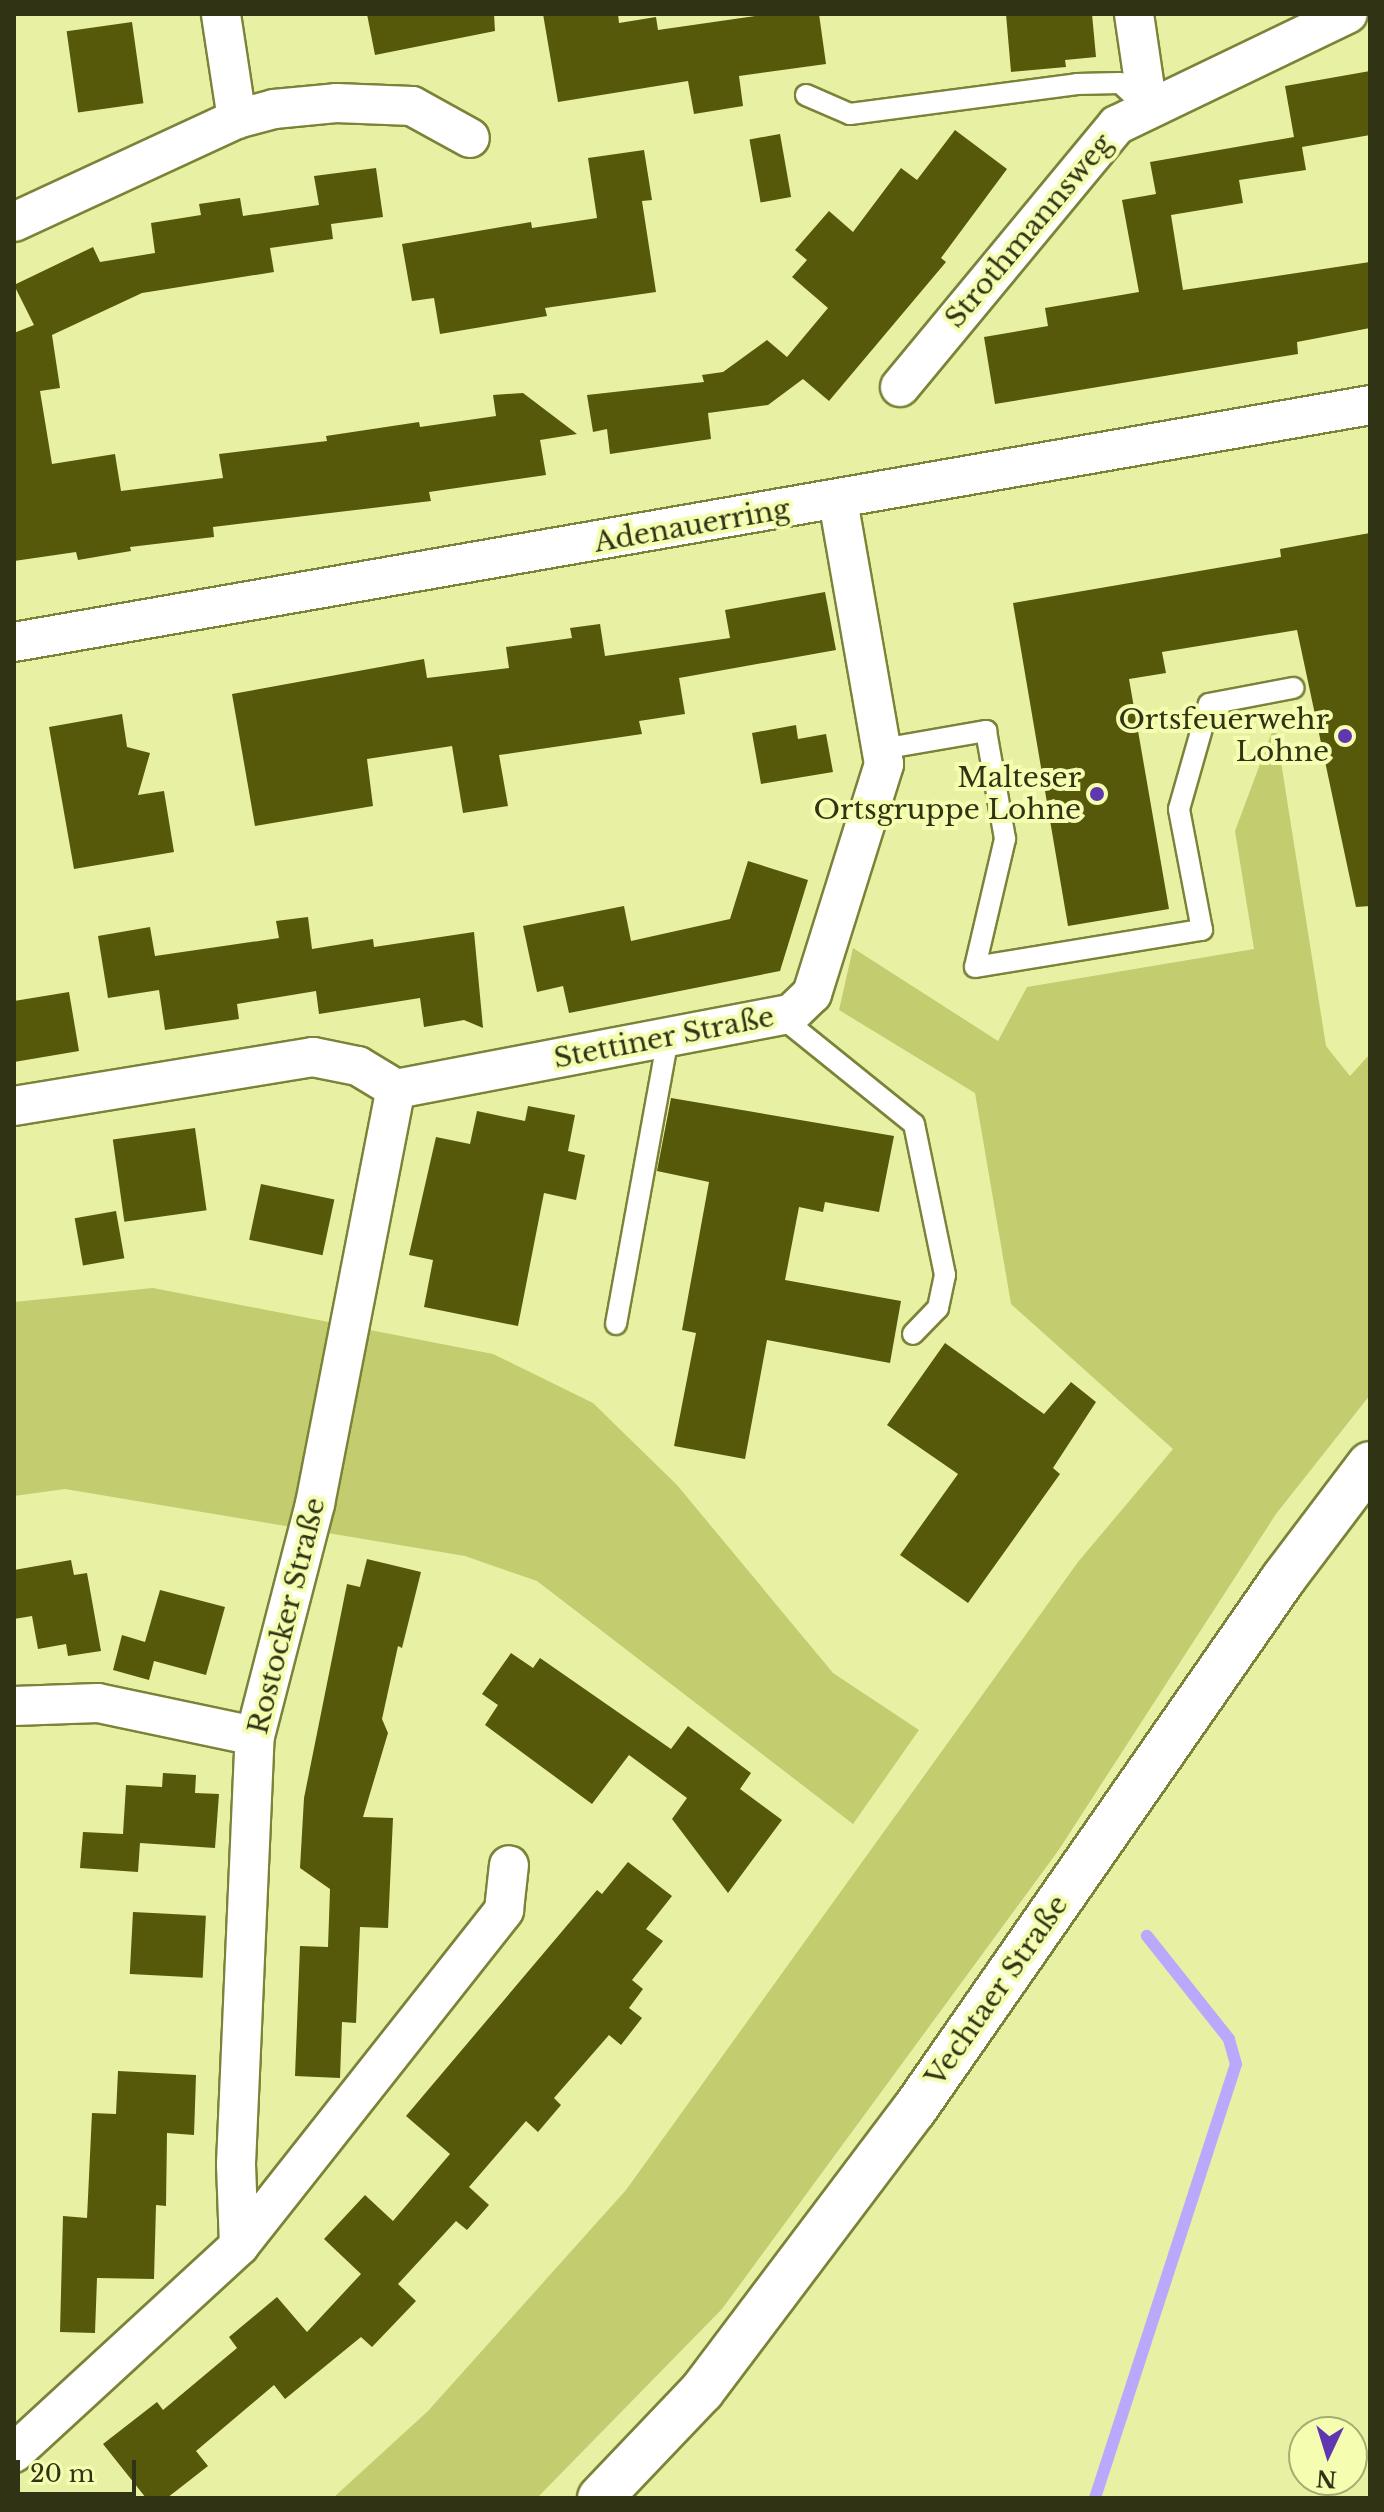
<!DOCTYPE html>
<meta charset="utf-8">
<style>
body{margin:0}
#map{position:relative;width:1384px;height:2512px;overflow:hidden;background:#e8f0a4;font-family:"Libre Baskerville",serif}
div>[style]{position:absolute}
.green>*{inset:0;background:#c3cc6e}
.stream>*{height:12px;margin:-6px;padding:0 6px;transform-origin:6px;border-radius:6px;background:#baa8fc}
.building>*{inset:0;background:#555909;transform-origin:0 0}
.roads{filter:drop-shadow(2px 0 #7c8238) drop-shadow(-2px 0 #7c8238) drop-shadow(0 2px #7c8238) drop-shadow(0 -2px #7c8238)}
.service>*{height:20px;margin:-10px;padding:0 10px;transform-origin:10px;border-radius:10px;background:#fff}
.minor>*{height:38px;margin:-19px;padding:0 19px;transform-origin:19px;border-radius:19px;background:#fff}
.secondary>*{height:44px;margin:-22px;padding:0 22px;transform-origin:22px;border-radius:22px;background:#fff}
.dots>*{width:22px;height:22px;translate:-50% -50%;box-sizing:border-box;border:4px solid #f5fdb1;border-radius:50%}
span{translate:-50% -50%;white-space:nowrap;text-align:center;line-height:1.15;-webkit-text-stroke:8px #f5fdb1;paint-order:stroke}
.street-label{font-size:28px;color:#303314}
.poi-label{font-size:28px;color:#303314}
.right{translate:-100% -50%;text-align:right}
.frame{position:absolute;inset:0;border:16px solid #303314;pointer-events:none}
.north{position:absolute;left:1288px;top:2416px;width:80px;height:80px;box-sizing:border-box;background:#f5fdb1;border:2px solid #a6ac72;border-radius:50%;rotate:184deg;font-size:22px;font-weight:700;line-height:32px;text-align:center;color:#303314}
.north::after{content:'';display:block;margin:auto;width:28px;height:36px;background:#5f37af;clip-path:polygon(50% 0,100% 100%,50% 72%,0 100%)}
.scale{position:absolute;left:16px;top:2460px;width:120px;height:36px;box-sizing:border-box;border:4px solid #303314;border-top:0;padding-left:10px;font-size:24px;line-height:28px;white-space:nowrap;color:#303314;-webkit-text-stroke:6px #f5fdb1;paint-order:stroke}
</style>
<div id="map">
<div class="green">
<div style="clip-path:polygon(1275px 724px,1326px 1046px,1350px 1076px,1370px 1054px,1370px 1395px,1276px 1514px,1058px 1851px,722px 2309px,537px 2498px,333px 2498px,428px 2411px,626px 2190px,1078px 1562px,1173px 1449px,1011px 1304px,975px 1093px,839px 1010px,853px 948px,998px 1041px,1027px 987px,1254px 949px,1235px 831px)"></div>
<div style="clip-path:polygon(153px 1288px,493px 1354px,593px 1403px,677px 1485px,833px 1673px,919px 1730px,853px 1824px,537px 1581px,465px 1556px,65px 1489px,14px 1496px,14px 1302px)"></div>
</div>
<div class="stream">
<div style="left:1095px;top:2498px;width:456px;rotate:-72deg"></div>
<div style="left:1236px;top:2064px;width:26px;rotate:-106deg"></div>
<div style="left:1229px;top:2039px;width:132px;rotate:-128.5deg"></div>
</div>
<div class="building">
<div style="clip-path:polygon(367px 14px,494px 14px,495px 31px,375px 55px)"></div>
<div style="clip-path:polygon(543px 14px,618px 14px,619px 23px,656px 17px,658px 30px,770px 14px,819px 14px,826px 64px,739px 76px,743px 106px,694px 114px,688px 81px,558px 102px)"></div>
<div style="clip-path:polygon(1006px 14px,1092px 14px,1096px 57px,1065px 60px,1066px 67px,1011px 72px)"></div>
<div style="left:132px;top:22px;width:82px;height:66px;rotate:82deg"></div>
<div style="clip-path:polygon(1370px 71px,1370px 135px,1302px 147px,1306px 170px,1239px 180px,1243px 203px,1171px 215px,1183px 290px,1370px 262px,1370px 328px,1297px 342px,1298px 354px,995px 404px,984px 337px,1048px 326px,1045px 308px,1139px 292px,1122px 200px,1156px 194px,1150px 162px,1294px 137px,1285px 86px)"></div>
<div style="clip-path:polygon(955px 130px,1007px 169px,941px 258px,946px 262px,829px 401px,803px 379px,768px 405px,708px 413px,711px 439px,610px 454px,607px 429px,593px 432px,587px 395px,704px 382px,702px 375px,723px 372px,767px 340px,787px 357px,828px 308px,792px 277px,807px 260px,795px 250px,829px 211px,853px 232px,901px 168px,917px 180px)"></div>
<div style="left:780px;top:134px;width:64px;height:31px;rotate:80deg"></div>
<div style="clip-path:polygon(644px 150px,652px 200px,642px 201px,656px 292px,545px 308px,547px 316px,440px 334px,434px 298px,412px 301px,402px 244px,531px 222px,532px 228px,597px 218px,588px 158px)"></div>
<div style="clip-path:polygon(376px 168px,383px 217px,331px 224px,333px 239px,270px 248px,274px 272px,142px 293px,52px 335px,60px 388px,40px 391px,52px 464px,115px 454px,121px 491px,223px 478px,219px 454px,327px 441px,326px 436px,419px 422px,420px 427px,496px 416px,493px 395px,523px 393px,577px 434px,540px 440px,546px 475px,429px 492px,431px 501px,213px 527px,214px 537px,130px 547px,131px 551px,78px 560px,76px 552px,14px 561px,14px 333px,34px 325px,14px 285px,93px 247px,100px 262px,155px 253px,151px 223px,201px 215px,199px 204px,240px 198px,243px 216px,319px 205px,314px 176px)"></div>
<div style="clip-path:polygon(1370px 533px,1370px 906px,1356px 907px,1297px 630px,1162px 652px,1166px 673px,1129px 679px,1169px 909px,1068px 926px,1013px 603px,1281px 557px,1280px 549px)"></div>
<div style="clip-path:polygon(825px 592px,836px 650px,679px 678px,685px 714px,639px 721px,642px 734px,499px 755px,508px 806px,463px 813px,452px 746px,367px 759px,373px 806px,255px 826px,232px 694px,424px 659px,427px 678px,509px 668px,506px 647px,572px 638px,570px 628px,600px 624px,605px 656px,730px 638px,725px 610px)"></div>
<div style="clip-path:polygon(122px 714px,127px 747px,150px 753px,138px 795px,164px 791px,174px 852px,74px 869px,49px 727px)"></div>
<div style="clip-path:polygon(796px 725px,798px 739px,826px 734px,833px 772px,761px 784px,752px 733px)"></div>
<div style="clip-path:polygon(748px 861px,808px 880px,780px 971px,569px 1013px,563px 986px,537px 992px,523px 926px,624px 906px,631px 941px,730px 919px)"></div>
<div style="clip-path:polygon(308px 917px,312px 949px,373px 939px,374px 947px,474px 932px,483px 1028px,464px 1020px,424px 1027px,420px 998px,319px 1014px,316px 991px,237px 1004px,239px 1019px,165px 1030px,159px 990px,108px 998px,98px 936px,150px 927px,155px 956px,279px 938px,276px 921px)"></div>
<div style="clip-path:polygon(69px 992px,79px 1051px,14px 1062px,14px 1001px)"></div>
<div style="clip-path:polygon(671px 1098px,894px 1136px,879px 1212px,825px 1202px,823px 1212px,799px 1207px,785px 1280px,901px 1301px,890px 1363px,767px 1340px,745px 1459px,674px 1446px,696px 1333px,682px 1330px,709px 1182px,657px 1171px)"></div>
<div style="clip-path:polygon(528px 1106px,575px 1115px,568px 1151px,585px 1155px,576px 1200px,544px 1193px,518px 1326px,424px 1307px,433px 1260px,409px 1255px,436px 1137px,470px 1144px,477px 1111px,525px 1121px)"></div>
<div style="left:195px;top:1128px;width:83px;height:83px;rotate:82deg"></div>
<div style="left:261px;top:1184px;width:75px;height:57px;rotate:12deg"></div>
<div style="left:116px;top:1211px;width:48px;height:42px;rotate:80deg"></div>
<div style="clip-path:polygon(945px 1343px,1044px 1414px,1071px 1382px,1096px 1402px,1053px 1468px,1060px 1474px,968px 1603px,900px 1555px,958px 1474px,887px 1425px)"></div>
<div style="clip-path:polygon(367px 1559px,421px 1572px,402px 1648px,398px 1646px,382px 1719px,388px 1733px,363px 1817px,393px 1818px,388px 1928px,360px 1927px,356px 2023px,342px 2022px,340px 2078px,295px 2076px,300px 1946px,328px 1947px,330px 1889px,300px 1868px,304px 1798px,347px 1584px,360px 1587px)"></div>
<div style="clip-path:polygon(71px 1560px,74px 1575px,87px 1573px,101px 1651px,68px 1656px,66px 1644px,38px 1649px,32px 1616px,14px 1619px,14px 1570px)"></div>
<div style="clip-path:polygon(160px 1590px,225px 1607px,206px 1675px,154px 1661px,149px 1680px,113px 1670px,122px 1635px,145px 1642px)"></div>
<div style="clip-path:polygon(511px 1653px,533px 1668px,540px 1658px,671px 1749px,688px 1726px,751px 1773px,740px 1789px,782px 1820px,728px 1893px,672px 1819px,687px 1798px,629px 1755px,592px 1804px,485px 1725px,498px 1705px,482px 1694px)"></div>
<div style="clip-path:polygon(163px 1773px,196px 1775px,195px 1793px,219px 1794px,215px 1848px,140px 1843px,138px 1872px,80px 1868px,83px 1832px,123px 1834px,126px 1785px,162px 1787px)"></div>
<div style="clip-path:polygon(628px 1862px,672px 1896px,646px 1929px,663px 1941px,632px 1980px,643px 1989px,629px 2008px,642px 2018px,621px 2045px,609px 2035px,554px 2098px,561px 2105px,538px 2132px,526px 2121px,469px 2187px,489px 2205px,467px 2230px,456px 2221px,398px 2284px,416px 2301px,372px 2347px,361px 2337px,285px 2399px,274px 2385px,196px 2451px,208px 2466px,167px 2498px,146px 2498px,103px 2444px,157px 2402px,163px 2410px,237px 2348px,229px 2337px,277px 2297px,307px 2332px,361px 2274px,324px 2239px,365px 2195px,393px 2221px,450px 2154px,406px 2116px,597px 1890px,602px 1894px)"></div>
<div style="left:133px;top:1912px;width:73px;height:62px;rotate:3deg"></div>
<div style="clip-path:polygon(118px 2071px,196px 2075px,194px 2135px,167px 2133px,166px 2206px,156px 2205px,154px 2279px,97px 2278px,95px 2333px,60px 2332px,63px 2216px,87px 2218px,92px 2113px,116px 2114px)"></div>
</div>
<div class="roads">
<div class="service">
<div style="left:806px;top:95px;width:48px;rotate:23.4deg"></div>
<div style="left:850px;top:114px;width:229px;rotate:-7.5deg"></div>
<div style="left:1077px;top:84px;width:43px;rotate:-1.3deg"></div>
<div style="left:1120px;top:83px;width:33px;rotate:43deg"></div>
<div style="left:882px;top:749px;width:106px;rotate:-9.8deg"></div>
<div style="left:986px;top:731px;width:110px;rotate:80deg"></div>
<div style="left:1005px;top:839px;width:131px;rotate:103.2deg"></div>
<div style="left:975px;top:967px;width:230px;rotate:-9.3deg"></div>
<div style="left:1202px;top:930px;width:123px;rotate:-100.8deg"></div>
<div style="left:1179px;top:809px;width:109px;rotate:-74.1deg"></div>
<div style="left:1209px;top:704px;width:86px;rotate:-10.8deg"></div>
<div style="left:780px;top:1016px;width:172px;rotate:38.9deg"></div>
<div style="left:914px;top:1124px;width:154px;rotate:78.4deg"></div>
<div style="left:945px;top:1275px;width:34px;rotate:102deg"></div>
<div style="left:938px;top:1308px;width:36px;rotate:134deg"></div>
<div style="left:616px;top:1324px;width:290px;rotate:-79.7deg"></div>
</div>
<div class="minor">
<div style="left:1134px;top:14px;width:96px;rotate:81.6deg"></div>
<div style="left:237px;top:119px;width:38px;rotate:-15deg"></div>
<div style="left:274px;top:109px;width:62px;rotate:-5.5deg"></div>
<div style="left:336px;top:103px;width:76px;rotate:2.3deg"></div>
<div style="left:412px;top:106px;width:66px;rotate:28.9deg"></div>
<div style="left:14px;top:222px;width:246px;rotate:-24.8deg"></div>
<div style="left:237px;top:119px;width:106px;rotate:-98.7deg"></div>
<div style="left:900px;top:387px;width:340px;rotate:-50.4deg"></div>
<div style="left:1117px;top:125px;width:256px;rotate:-25.7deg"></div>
<div style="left:14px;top:642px;width:1377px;rotate:-9.91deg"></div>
<div style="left:14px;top:1106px;width:303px;rotate:-9.3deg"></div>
<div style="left:313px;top:1057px;width:46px;rotate:11.3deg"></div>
<div style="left:358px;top:1066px;width:44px;rotate:31.2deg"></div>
<div style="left:396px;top:1089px;width:402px;rotate:-10.8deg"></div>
<div style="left:791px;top:1014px;width:29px;rotate:-44deg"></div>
<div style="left:812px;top:994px;width:241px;rotate:-72.6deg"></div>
<div style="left:884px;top:764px;width:267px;rotate:-99.9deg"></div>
<div style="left:14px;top:1706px;width:84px;rotate:-2deg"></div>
<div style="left:98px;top:1703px;width:160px;rotate:11.9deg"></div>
<div style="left:239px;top:2246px;width:82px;rotate:-92.1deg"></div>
<div style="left:236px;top:2164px;width:428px;rotate:-87.5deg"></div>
<div style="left:255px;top:1736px;width:240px;rotate:-75.5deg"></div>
<div style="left:315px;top:1504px;width:423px;rotate:-79deg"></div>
<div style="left:14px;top:2453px;width:306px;rotate:-42.6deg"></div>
<div style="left:239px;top:2246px;width:428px;rotate:-51.7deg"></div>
<div style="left:504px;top:1910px;width:45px;rotate:-83.7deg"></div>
</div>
<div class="secondary">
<div style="left:600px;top:2498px;width:148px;rotate:-46.4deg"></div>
<div style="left:702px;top:2391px;width:352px;rotate:-53deg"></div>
<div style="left:914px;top:2110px;width:647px;rotate:-55.2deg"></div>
<div style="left:1283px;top:1579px;width:144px;rotate:-52.9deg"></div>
</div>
</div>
<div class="dots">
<div style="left:1345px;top:736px;background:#5f37af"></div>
<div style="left:1097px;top:794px;background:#5f37af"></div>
</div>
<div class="street-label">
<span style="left:1029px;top:231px;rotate:-50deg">Strothmannsweg</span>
<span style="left:692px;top:526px;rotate:-10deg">Adenauerring</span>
<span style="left:664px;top:1038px;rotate:-11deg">Stettiner Straße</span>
<span style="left:287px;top:1616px;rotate:-76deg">Rostocker Straße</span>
<span style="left:997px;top:1991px;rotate:-55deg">Vechtaer Straße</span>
</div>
<div class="poi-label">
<span class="right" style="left:1329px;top:736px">Ortsfeuerwehr<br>Lohne</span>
<span class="right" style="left:1081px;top:794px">Malteser<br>Ortsgruppe Lohne</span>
</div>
<div class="frame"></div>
<div class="north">N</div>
<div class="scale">20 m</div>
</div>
